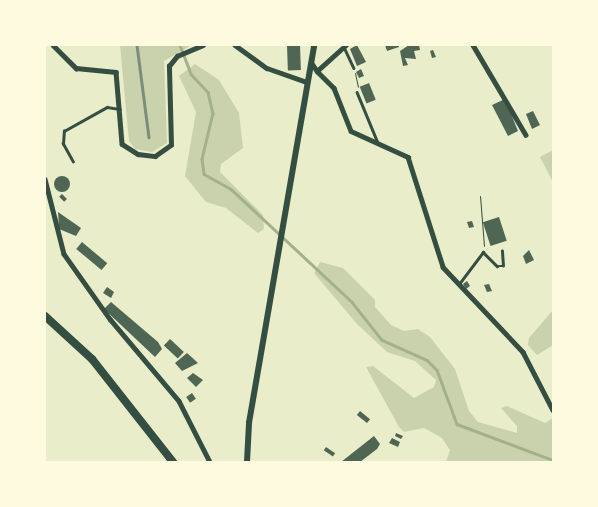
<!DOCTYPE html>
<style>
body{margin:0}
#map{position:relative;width:598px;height:507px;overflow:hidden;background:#e9edc9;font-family:Overpass,sans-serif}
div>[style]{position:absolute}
.green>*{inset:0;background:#cad2ad}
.stream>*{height:2.5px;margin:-1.25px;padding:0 1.25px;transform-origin:1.25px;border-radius:1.25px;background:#a3b18a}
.building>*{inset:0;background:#4f6655;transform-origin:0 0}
.round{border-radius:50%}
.path>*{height:1px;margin:-0.5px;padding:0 0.5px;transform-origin:0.5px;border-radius:0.5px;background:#344e41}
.service>*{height:2.5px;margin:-1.25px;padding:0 1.25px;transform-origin:1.25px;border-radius:1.25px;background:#344e41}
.minor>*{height:4.5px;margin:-2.25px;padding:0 2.25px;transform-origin:2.25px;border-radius:2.25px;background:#344e41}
.tertiary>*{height:5.5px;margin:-2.75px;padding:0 2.75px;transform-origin:2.75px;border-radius:2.75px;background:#344e41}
.trunk>*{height:8px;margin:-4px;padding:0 4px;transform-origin:4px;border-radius:4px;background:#344e41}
.rail>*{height:2.5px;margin:-1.25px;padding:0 1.25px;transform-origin:1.25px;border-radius:1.25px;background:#7c8e77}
span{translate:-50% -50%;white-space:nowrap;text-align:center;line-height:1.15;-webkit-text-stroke:5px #fefae0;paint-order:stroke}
.frame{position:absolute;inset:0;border:46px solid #fefae0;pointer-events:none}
</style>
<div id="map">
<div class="green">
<div style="clip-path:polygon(120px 45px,192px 45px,164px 61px,167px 143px,152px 152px,135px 149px,129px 141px)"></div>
<div style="clip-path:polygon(195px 64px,219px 80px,239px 113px,243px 148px,221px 164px,220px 172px,263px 215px,264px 229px,258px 233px,226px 208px,206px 202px,185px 176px,196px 112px,179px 76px)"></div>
<div style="clip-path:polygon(553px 150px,553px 182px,540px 157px)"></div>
<div style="clip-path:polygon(320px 262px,343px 268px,375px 300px,375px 307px,391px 325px,404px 331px,418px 329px,430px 337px,455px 369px,469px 411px,478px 422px,517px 433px,517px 426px,501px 408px,507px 406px,545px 423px,553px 418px,553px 462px,446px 462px,450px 450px,442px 438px,424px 428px,404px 432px,399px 427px,366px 367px,373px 366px,414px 398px,434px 387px,436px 380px,415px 361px,387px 352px,357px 324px,314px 273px)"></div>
<div style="clip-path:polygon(553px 310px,553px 345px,537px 355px,528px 345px,529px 338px)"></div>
</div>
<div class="stream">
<div style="left:180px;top:45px;width:31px;rotate:69deg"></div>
<div style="left:191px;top:74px;width:25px;rotate:47deg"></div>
<div style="left:208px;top:92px;width:22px;rotate:77deg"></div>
<div style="left:213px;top:113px;width:47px;rotate:103.4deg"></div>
<div style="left:202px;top:159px;width:15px;rotate:82deg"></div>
<div style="left:204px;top:174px;width:31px;rotate:29deg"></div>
<div style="left:231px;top:189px;width:166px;rotate:43deg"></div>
<div style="left:352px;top:302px;width:48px;rotate:51.7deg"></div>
<div style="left:382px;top:340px;width:49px;rotate:24deg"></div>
<div style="left:427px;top:360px;width:14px;rotate:45deg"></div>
<div style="left:437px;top:370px;width:58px;rotate:69.7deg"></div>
<div style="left:457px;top:424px;width:103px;rotate:20.6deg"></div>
</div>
<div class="building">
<div style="left:300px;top:45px;width:25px;height:13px;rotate:88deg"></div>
<div style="clip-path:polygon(357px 45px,366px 62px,357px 66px,350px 49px)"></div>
<div style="clip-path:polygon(385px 45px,399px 45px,399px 47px,387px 51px)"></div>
<div style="clip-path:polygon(409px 45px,419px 45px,420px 50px,414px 51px,416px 59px,405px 58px,408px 65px,403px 66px,400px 51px)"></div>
<div style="clip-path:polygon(433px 50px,436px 57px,432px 58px,430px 51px)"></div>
<div style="clip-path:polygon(361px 69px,364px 76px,359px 78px,356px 72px)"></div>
<div style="left:369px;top:83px;width:18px;height:10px;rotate:68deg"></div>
<div style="clip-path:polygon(505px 99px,518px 131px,508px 136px,492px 105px)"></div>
<div style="clip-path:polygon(533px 111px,540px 125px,532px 129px,526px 114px)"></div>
<div class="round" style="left:54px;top:176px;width:16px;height:16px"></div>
<div style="left:62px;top:194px;width:7px;height:4px;rotate:45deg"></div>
<div style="clip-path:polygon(58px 212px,81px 228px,76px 236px,59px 229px)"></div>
<div style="left:499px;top:217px;width:25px;height:17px;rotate:72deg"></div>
<div style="clip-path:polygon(472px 221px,474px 227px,469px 228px,467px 222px)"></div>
<div style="left:82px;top:242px;width:33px;height:9px;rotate:40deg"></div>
<div style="clip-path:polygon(529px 250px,534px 260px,526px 264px,523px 256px)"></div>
<div style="clip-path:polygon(467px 281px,470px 286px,466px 289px,463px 284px)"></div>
<div style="clip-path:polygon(489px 284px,492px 291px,487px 292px,484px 285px)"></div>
<div style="clip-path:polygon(107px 287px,114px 292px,111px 298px,103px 293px)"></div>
<div style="clip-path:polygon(111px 302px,158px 342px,162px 349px,155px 357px,104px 309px)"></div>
<div style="left:170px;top:339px;width:19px;height:9px;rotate:43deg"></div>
<div style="clip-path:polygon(187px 353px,198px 363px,182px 371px,175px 363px)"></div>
<div style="clip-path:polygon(193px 373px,203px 380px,196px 387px,187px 378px)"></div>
<div style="left:192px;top:393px;width:7px;height:7px;rotate:56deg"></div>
<div style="left:360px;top:411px;width:13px;height:5px;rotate:39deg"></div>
<div style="clip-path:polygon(396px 433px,403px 436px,401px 439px,395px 436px)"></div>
<div style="clip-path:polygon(374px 436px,380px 444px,377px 449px,360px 462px,341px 462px)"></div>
<div style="clip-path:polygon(392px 438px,400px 442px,398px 447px,389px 443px)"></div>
<div style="left:326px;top:447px;width:11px;height:4px;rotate:34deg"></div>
</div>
<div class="path">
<div style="left:355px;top:73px;width:14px;rotate:78deg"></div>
<div style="left:480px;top:196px;width:50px;rotate:85.4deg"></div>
</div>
<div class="service">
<div style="left:344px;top:47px;width:23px;rotate:65deg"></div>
<div style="left:357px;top:92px;width:55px;rotate:67.6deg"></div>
<div style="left:73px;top:162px;width:21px;rotate:-119deg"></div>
<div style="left:63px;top:144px;width:13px;rotate:-86deg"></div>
<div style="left:64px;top:131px;width:49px;rotate:-29.2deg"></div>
<div style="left:107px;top:107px;width:13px;rotate:9deg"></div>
<div style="left:459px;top:284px;width:40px;rotate:-53deg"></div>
<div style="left:483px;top:252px;width:20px;rotate:45deg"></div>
<div style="left:497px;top:266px;width:6px"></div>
<div style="left:503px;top:266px;width:15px;rotate:-94deg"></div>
</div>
<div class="minor">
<div style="left:53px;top:45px;width:33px;rotate:45deg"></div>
<div style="left:76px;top:68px;width:40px;rotate:5.7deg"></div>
<div style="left:116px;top:72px;width:72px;rotate:85.2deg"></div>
<div style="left:122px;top:144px;width:19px;rotate:32deg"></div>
<div style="left:138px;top:154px;width:17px;rotate:7deg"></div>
<div style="left:155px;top:156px;width:19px;rotate:-35deg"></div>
<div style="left:171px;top:145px;width:79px;rotate:-91.5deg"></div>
<div style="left:169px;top:66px;width:13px;rotate:-51deg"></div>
<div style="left:177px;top:56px;width:28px;rotate:-23deg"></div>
<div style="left:235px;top:45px;width:39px;rotate:36deg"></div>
<div style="left:267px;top:68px;width:42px;rotate:19.3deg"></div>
<div style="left:473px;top:45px;width:104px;rotate:59.5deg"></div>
<div style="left:311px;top:62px;width:11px;rotate:56deg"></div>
<div style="left:317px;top:71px;width:39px;rotate:-42deg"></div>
<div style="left:317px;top:71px;width:24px;rotate:45deg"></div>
<div style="left:334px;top:88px;width:46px;rotate:68.4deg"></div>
<div style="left:351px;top:131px;width:63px;rotate:24.5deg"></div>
<div style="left:408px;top:157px;width:115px;rotate:72.3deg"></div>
<div style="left:443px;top:267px;width:117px;rotate:46.7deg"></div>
<div style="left:523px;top:352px;width:65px;rotate:62.7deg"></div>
<div style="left:45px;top:179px;width:77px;rotate:75.8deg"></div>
<div style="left:64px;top:254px;width:80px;rotate:54.7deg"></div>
<div style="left:110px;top:319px;width:107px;rotate:49.9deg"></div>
<div style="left:179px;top:401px;width:68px;rotate:63.1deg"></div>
</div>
<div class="tertiary">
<div style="left:247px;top:462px;width:39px;rotate:-87deg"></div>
<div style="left:249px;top:423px;width:384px;rotate:-80.2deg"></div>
</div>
<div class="trunk">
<div style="left:45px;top:316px;width:64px;rotate:42.5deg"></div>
<div style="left:92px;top:359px;width:131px;rotate:51.8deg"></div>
</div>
<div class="rail">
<div style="left:137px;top:45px;width:93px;rotate:82.6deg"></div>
</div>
<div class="frame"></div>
</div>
